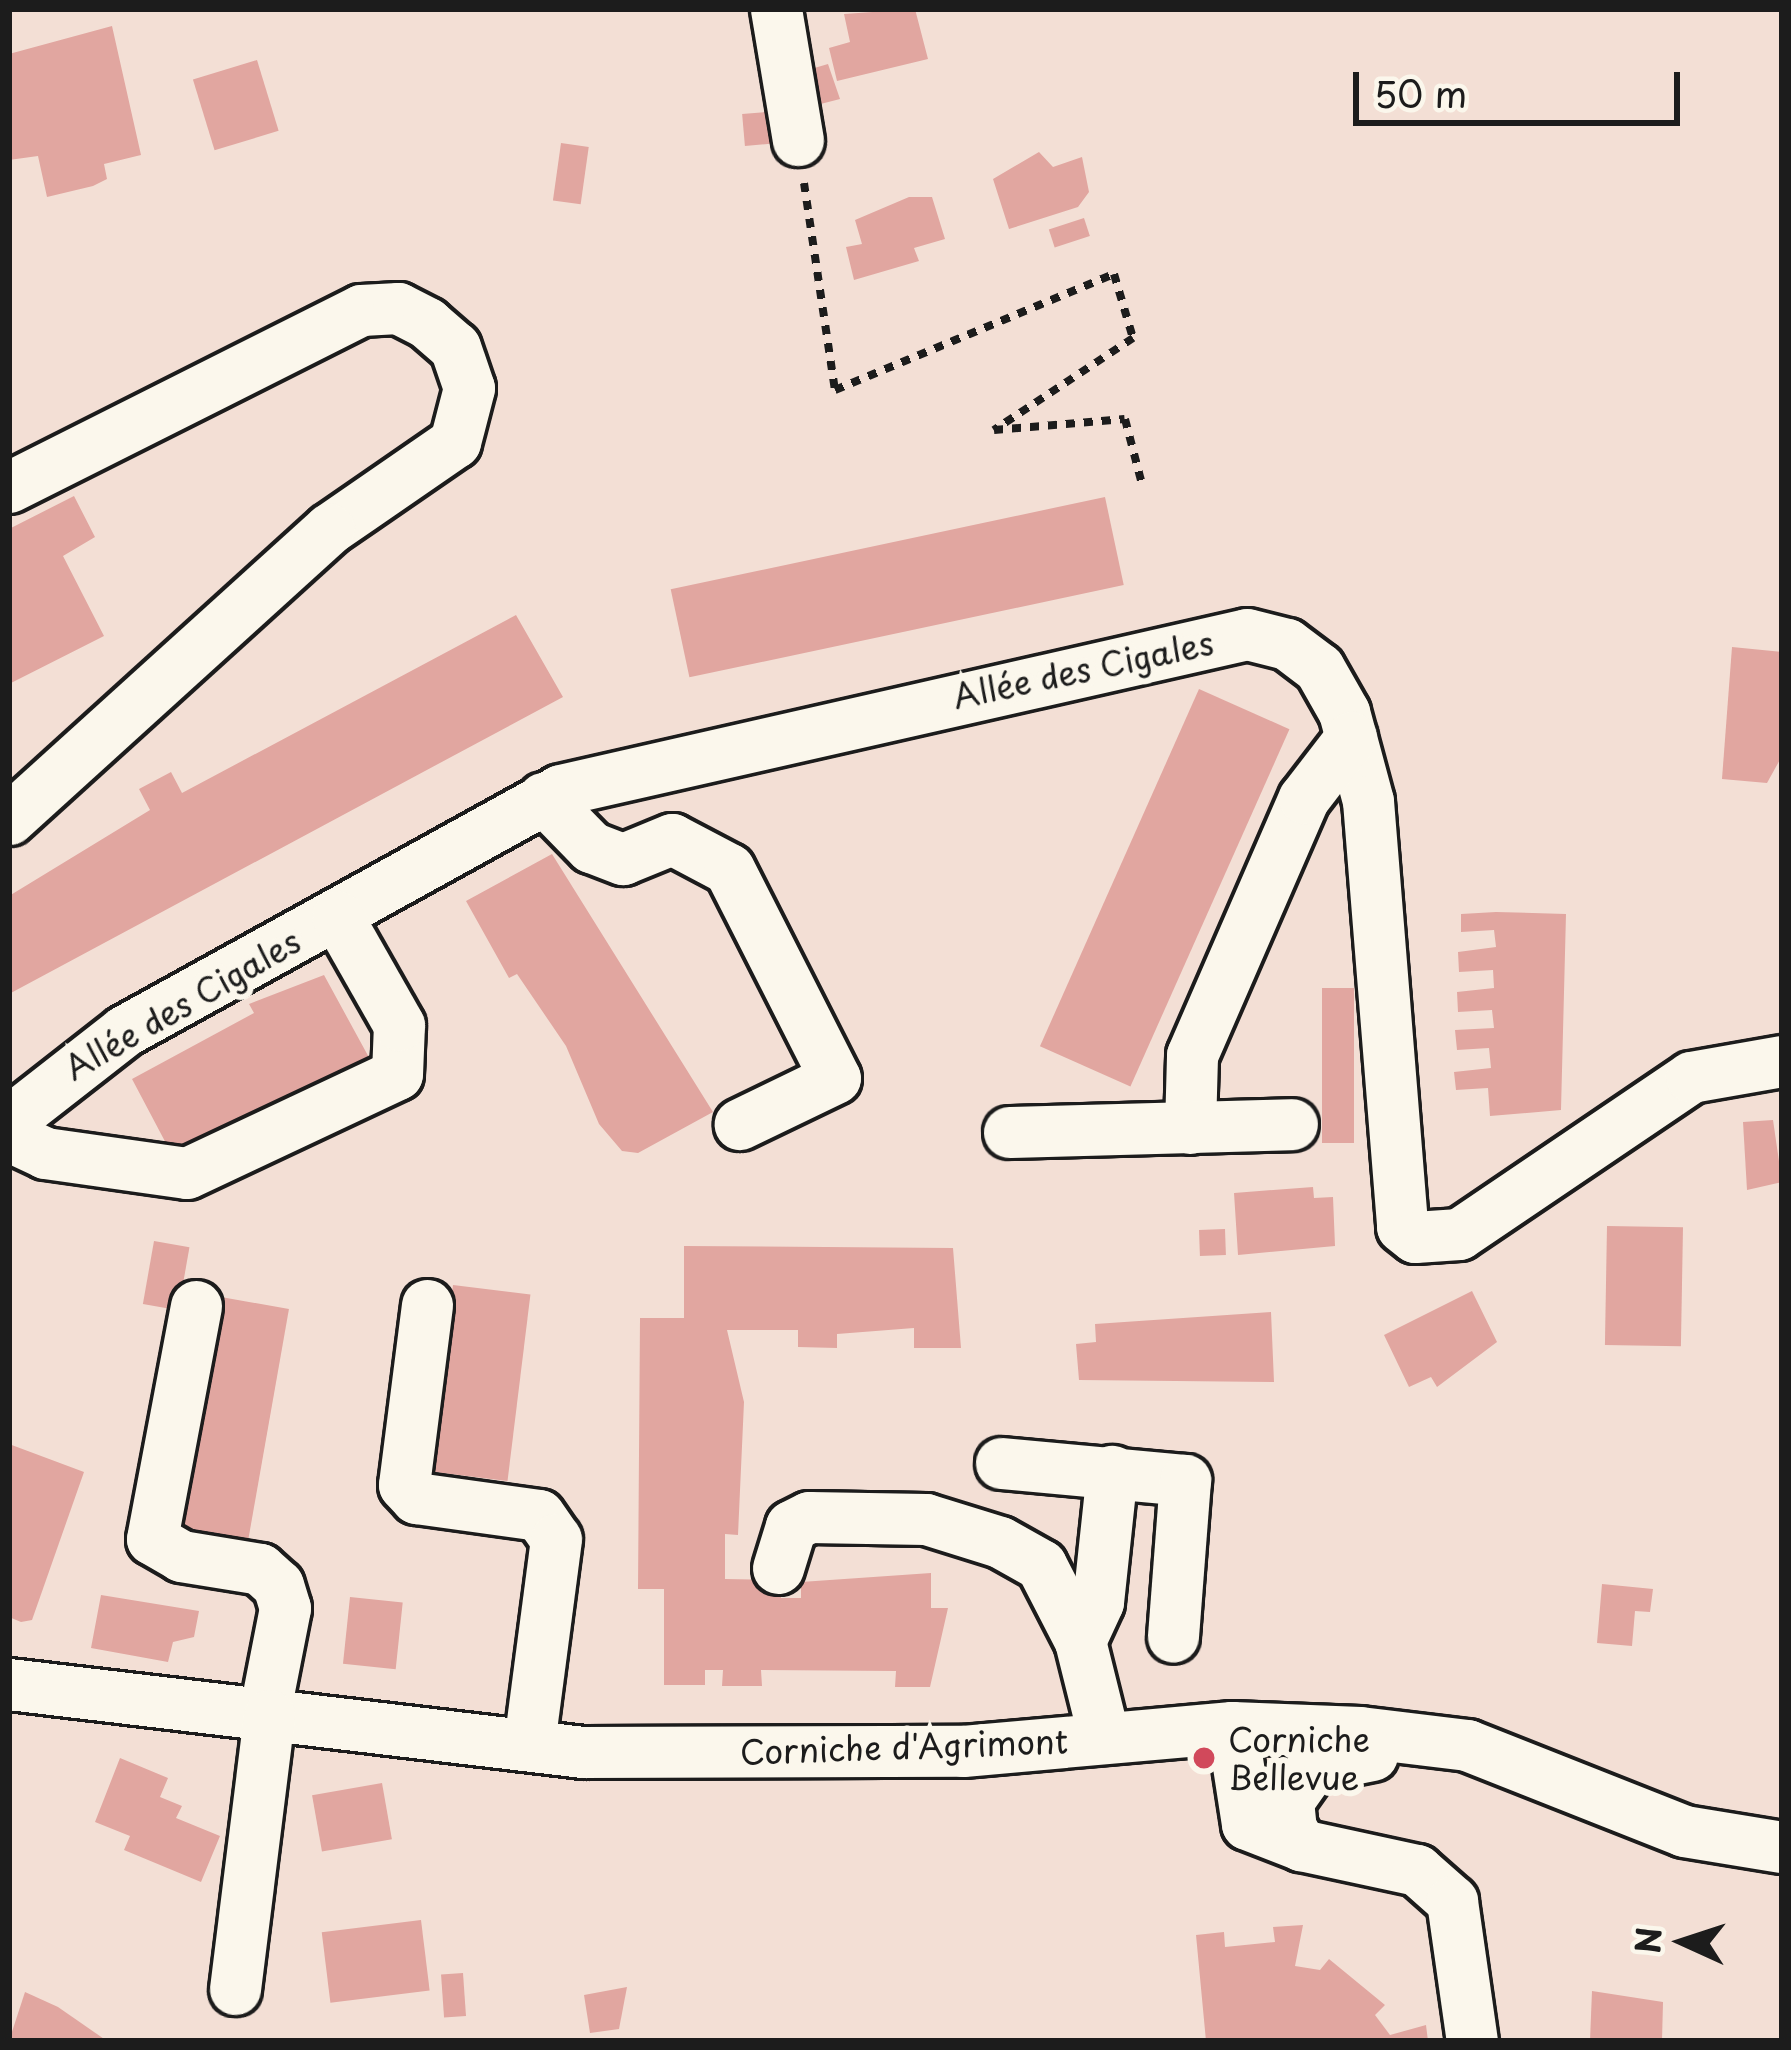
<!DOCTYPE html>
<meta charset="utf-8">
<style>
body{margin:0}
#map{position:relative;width:1791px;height:2050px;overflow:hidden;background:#f3dfd5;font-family:"Playpen Sans",sans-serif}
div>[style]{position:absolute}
.building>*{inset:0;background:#e1a6a0;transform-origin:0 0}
.path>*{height:8px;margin-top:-4px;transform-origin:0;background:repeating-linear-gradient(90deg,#1c1c1c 0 9px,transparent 0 18px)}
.roads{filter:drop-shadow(3px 0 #1c1c1c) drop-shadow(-3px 0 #1c1c1c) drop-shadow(0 3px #1c1c1c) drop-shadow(0 -3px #1c1c1c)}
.minor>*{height:51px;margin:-25.5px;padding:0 25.5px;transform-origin:25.5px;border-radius:25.5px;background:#fbf7ec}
.dots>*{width:33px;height:33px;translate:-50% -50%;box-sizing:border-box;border:6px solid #fbf7ec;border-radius:50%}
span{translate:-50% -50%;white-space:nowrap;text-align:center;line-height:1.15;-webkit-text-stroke:12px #fbf7ec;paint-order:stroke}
.street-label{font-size:33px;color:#1c1c1c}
.poi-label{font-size:33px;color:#1c1c1c}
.left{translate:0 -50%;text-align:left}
.frame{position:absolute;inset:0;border:12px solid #1c1c1c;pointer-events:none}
.north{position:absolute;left:1623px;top:1882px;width:120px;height:120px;-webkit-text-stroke:9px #fbf7ec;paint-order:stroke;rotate:273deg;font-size:33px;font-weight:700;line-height:48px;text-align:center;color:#1c1c1c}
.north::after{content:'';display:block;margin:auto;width:42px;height:54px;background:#1c1c1c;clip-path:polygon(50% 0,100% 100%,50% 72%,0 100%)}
.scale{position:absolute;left:1353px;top:72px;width:327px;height:54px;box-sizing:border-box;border:6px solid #1c1c1c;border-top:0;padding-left:15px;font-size:36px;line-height:42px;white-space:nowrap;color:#1c1c1c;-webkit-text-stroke:9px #fbf7ec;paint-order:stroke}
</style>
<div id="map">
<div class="building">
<div style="clip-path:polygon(915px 9px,928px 59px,837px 81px,829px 48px,850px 42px,844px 14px)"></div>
<div style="clip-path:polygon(112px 26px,141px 155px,104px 164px,107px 179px,93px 186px,47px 197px,38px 156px,9px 160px,9px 54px)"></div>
<div style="left:257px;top:60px;width:74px;height:67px;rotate:73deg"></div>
<div style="clip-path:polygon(828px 64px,840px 99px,805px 108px,811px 69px)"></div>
<div style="left:777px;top:111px;width:32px;height:35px;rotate:85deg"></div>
<div style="left:561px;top:143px;width:28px;height:58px;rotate:8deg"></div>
<div style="clip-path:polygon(1039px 152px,1053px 167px,1082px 157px,1089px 192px,1078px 207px,1009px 229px,993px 179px)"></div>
<div style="clip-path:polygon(909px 197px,932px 197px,945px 239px,914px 248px,919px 261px,854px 280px,846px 247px,862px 244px,855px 220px)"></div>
<div style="left:1084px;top:218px;width:19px;height:37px;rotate:72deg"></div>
<div style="clip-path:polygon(74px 496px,95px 537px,63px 556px,104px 636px,9px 684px,9px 529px)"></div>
<div style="left:1105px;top:497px;width:90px;height:444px;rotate:78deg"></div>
<div style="clip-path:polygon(516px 615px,563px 697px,9px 994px,9px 896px,150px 810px,139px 789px,171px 772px,182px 793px)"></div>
<div style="clip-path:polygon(1732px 647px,1782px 652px,1782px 756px,1767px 783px,1722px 779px)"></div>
<div style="left:1199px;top:689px;width:99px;height:391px;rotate:24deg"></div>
<div style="clip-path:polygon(552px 854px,713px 1112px,638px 1153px,622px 1151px,599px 1124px,566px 1046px,517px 974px,509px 978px,466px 901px)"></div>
<div style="clip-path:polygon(1496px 912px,1566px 914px,1561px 1110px,1490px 1116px,1488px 1088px,1456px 1090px,1454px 1072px,1491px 1068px,1489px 1048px,1457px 1050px,1455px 1030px,1494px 1028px,1492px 1010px,1458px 1012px,1457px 992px,1494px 988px,1493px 970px,1459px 972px,1458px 952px,1496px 947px,1494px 930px,1461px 932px,1461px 914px)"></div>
<div style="clip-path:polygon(324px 975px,372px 1063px,178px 1166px,132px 1079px,254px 1013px,249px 1004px)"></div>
<div style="left:1322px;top:988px;width:32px;height:155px"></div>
<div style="clip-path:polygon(1773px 1120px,1782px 1182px,1747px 1190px,1743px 1122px)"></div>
<div style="clip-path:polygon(1313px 1187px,1314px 1198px,1333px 1197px,1335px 1246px,1238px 1255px,1234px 1193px)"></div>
<div style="left:1607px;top:1226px;width:76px;height:119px;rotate:1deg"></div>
<div style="left:1225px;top:1229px;width:26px;height:26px;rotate:88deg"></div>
<div style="left:154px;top:1241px;width:36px;height:64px;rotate:10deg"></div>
<div style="clip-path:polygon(684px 1246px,953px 1248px,961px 1348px,914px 1348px,914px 1328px,837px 1334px,837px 1348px,798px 1347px,798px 1330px,727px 1330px,744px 1402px,738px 1535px,725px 1534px,725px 1579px,782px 1580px,781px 1598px,801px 1598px,801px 1582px,931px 1573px,931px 1608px,948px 1608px,930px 1687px,895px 1687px,896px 1671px,761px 1670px,762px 1686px,722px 1686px,723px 1670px,705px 1670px,705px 1685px,664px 1685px,664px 1589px,638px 1589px,640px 1318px,684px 1318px)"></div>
<div style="left:453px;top:1285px;width:78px;height:188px;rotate:7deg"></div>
<div style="clip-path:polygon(1472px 1291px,1497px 1342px,1437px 1387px,1431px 1377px,1409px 1387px,1384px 1335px)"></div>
<div style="left:221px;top:1297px;width:69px;height:243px;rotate:10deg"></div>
<div style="clip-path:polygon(1271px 1312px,1274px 1382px,1079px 1380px,1076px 1344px,1096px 1342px,1095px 1324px)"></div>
<div style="clip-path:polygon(9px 1444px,84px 1472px,32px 1620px,21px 1622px,9px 1617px)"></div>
<div style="clip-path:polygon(1602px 1584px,1653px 1589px,1650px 1612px,1635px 1611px,1632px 1646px,1597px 1643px)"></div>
<div style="clip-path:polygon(101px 1595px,199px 1611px,194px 1637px,173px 1642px,168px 1662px,91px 1648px)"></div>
<div style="left:350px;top:1597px;width:53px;height:67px;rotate:6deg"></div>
<div style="clip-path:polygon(120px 1758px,168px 1778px,160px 1797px,182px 1806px,176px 1818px,220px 1836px,201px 1882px,124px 1850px,130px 1836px,95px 1822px)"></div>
<div style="left:382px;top:1783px;width:57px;height:71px;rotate:80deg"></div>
<div style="left:421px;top:1920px;width:71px;height:100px;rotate:83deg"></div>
<div style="clip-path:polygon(1303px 1925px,1295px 1966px,1320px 1970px,1329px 1959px,1385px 2005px,1375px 2015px,1390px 2035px,1426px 2025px,1428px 2041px,1206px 2041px,1196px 1935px,1224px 1932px,1225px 1947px,1275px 1942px,1273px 1927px)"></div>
<div style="left:463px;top:1973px;width:43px;height:22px;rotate:86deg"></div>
<div style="clip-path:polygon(627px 1987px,619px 2029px,590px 2033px,584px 1995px)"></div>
<div style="clip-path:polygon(1592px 1991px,1663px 2002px,1662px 2041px,1590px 2041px)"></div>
<div style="clip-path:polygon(25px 1992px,58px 2007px,107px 2041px,9px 2041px)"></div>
</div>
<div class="path">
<div style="left:804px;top:183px;width:209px;rotate:81.5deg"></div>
<div style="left:835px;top:390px;width:302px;rotate:-22.6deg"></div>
<div style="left:1114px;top:274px;width:67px;rotate:73.5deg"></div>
<div style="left:1133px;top:338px;width:167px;rotate:146.5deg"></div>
<div style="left:994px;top:430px;width:131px;rotate:-4.8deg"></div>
<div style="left:1125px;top:419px;width:71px;rotate:75.4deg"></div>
</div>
<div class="roads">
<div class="minor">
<div style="left:776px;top:9px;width:133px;rotate:80.5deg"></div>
<div style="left:9px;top:487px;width:394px;rotate:-26.7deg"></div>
<div style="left:361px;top:310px;width:37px;rotate:-3deg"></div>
<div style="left:398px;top:308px;width:33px;rotate:27deg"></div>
<div style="left:427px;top:323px;width:37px;rotate:41deg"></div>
<div style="left:455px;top:347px;width:43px;rotate:71.1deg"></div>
<div style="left:469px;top:388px;width:56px;rotate:104.5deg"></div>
<div style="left:455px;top:442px;width:153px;rotate:145.4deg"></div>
<div style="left:329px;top:529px;width:432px;rotate:137.8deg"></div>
<div style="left:543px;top:798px;width:69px;rotate:45.6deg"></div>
<div style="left:591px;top:847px;width:34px;rotate:21deg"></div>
<div style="left:623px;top:859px;width:53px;rotate:-22.2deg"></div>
<div style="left:672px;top:839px;width:64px;rotate:27.8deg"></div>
<div style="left:729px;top:869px;width:234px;rotate:63.1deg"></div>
<div style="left:835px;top:1078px;width:106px;rotate:154.2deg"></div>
<div style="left:9px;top:1121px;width:146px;rotate:-38deg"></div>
<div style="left:124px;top:1031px;width:498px;rotate:-28.9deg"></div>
<div style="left:560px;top:790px;width:704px;rotate:-12.79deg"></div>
<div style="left:1247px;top:634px;width:41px;rotate:14deg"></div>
<div style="left:1287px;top:644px;width:40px;rotate:37deg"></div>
<div style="left:1319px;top:668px;width:51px;rotate:60.4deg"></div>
<div style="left:1344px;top:712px;width:92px;rotate:74.9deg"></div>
<div style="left:1368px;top:801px;width:427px;rotate:85.4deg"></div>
<div style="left:1402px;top:1227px;width:16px;rotate:38deg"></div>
<div style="left:1415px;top:1237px;width:44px;rotate:-3.9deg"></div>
<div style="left:1459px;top:1234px;width:280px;rotate:-34.1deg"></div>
<div style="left:1691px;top:1077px;width:92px;rotate:-10deg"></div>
<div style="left:1190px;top:1128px;width:73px;rotate:-88.4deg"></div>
<div style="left:1192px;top:1055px;width:280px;rotate:-66.5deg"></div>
<div style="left:1304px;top:798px;width:77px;rotate:-52.4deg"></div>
<div style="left:1009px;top:1132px;width:283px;rotate:-1.6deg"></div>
<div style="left:9px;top:1136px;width:40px;rotate:25deg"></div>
<div style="left:45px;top:1153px;width:143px;rotate:8deg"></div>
<div style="left:187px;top:1173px;width:232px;rotate:-25.2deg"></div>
<div style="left:397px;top:1074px;width:49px;rotate:-87.7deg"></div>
<div style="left:399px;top:1025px;width:125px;rotate:-119.6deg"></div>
<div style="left:427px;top:1305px;width:181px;rotate:97.3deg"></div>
<div style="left:404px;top:1485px;width:18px;rotate:47deg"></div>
<div style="left:416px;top:1498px;width:124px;rotate:7.9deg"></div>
<div style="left:539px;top:1515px;width:29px;rotate:55deg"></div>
<div style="left:556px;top:1539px;width:207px;rotate:97.5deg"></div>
<div style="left:196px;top:1306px;width:237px;rotate:100.7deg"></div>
<div style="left:152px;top:1539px;width:34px;rotate:30deg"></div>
<div style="left:181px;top:1556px;width:80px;rotate:9.3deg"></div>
<div style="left:260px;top:1569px;width:24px;rotate:42deg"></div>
<div style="left:278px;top:1585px;width:24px;rotate:73deg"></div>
<div style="left:285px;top:1608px;width:109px;rotate:101.1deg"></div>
<div style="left:1001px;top:1463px;width:185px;rotate:5.3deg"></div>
<div style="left:1185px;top:1480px;width:157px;rotate:94.4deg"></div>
<div style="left:778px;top:1568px;width:44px;rotate:-72.8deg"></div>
<div style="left:791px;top:1526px;width:20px;rotate:-27deg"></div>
<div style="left:809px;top:1517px;width:117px;rotate:1deg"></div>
<div style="left:926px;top:1519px;width:77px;rotate:17.3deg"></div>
<div style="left:1000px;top:1542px;width:47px;rotate:29.3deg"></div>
<div style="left:1041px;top:1565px;width:85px;rotate:62.8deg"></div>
<div style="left:1080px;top:1641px;width:99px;rotate:76deg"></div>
<div style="left:1080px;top:1641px;width:43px;rotate:-65.2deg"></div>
<div style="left:1098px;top:1602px;width:132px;rotate:-83.9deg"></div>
<div style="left:9px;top:1684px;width:578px;rotate:6.76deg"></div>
<div style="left:583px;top:1752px;width:380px;rotate:-0.2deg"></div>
<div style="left:963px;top:1751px;width:270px;rotate:-5.1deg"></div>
<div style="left:1232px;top:1727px;width:128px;rotate:2.2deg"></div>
<div style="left:1360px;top:1732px;width:108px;rotate:6.9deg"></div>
<div style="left:1467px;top:1745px;width:233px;rotate:21.6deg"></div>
<div style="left:1684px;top:1831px;width:99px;rotate:9.3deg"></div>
<div style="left:1232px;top:1727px;width:98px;rotate:81.2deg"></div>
<div style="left:1247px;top:1824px;width:58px;rotate:21.3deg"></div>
<div style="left:1372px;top:1755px;width:61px;rotate:168.7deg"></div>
<div style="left:1312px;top:1767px;width:42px;rotate:125.2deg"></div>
<div style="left:1288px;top:1801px;width:27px;rotate:84deg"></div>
<div style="left:1291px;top:1828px;width:20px;rotate:60deg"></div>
<div style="left:1301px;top:1845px;width:119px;rotate:12.2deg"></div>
<div style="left:1417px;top:1870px;width:47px;rotate:41.5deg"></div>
<div style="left:1452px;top:1901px;width:141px;rotate:81.9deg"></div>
<div style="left:235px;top:1989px;width:276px;rotate:-82.9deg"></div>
</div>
</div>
<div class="dots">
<div style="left:1204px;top:1758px;background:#d1495b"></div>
</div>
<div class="street-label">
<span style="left:1083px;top:669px;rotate:-12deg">Allée des Cigales</span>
<span style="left:182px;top:1004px;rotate:-30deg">Allée des Cigales</span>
<span style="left:904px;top:1746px;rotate:-2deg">Corniche d'Agrimont</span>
</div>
<div class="poi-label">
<span class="left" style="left:1228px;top:1758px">Corniche<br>Bellevue</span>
</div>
<div class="frame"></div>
<div class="north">N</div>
<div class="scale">50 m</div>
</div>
